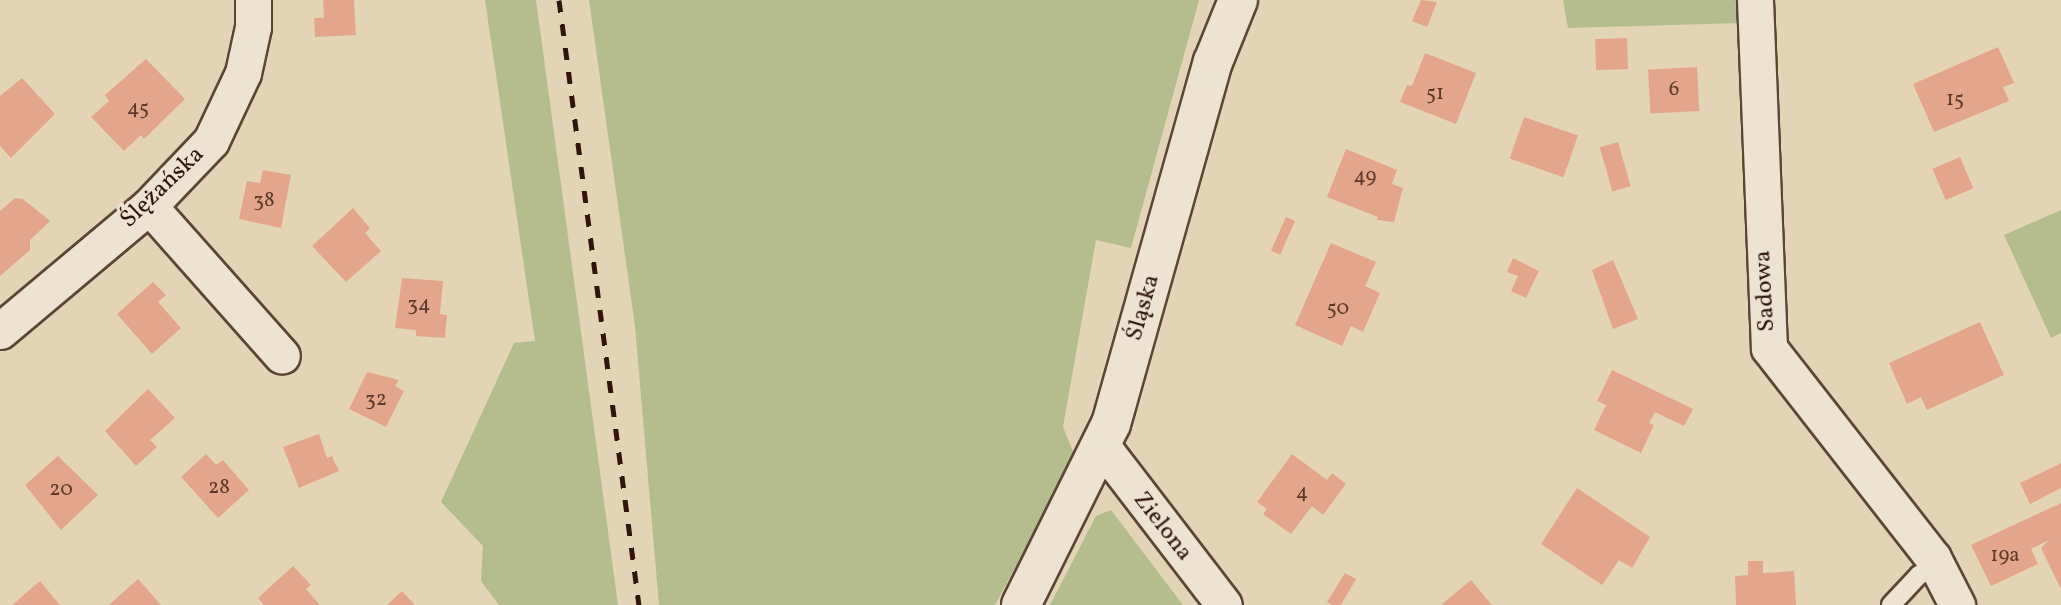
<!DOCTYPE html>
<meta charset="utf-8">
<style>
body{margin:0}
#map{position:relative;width:2061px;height:605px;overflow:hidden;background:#e4d4b6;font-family:Vollkorn,serif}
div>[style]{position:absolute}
.green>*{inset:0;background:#b5bc8d}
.building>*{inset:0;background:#e3a68c;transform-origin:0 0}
.roads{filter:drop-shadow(2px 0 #5d4536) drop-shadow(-2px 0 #5d4536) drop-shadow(0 2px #5d4536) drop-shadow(0 -2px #5d4536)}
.service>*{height:18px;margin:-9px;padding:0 9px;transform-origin:9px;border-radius:9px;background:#ede3d0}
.minor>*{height:35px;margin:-17.5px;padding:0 17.5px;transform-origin:17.5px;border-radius:17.5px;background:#ede3d0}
.tertiary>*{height:38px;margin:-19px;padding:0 19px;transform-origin:19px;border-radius:19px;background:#ede3d0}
.rail>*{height:5px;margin-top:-2.5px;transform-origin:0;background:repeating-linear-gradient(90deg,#30150b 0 12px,transparent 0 24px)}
span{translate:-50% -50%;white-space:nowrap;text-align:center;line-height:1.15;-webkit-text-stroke:6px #ede3d0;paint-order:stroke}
.number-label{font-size:21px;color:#5d392b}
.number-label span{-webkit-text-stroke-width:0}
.street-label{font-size:24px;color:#30150b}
</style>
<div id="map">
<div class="green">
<div style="clip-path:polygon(485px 0,536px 0,618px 605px,499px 605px,481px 581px,483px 546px,441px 502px,514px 343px,535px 341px)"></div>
<div style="clip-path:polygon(589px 0,1199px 0,1131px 248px,1096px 240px,1063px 427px,1075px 456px,995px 605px,659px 605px,635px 326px)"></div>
<div style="clip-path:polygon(1563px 0,1741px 0,1741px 23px,1568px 28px)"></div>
<div style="clip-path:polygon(2061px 210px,2061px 333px,2051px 338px,2004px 235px)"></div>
<div style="clip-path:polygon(1111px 510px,1183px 605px,1050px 605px,1096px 516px)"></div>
</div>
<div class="building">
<div style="clip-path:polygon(323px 0,354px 0,356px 35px,315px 37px,314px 18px,324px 18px)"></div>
<div style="clip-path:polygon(1421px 0,1437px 2px,1427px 27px,1412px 21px)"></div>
<div style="left:1627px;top:38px;width:31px;height:32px;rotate:88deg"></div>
<div style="clip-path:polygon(1998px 47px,2014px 83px,2003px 87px,2009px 101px,1934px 132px,1913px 84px)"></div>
<div style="clip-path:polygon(1425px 53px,1476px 73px,1456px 124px,1400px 102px,1407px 85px,1412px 86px)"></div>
<div style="clip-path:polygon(146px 59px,185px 99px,144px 139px,141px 135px,124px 151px,91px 117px,109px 101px,105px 95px)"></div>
<div style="left:1697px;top:67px;width:44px;height:49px;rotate:87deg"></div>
<div style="clip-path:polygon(22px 78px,55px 114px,11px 158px,0 146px,0 96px)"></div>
<div style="left:1524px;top:117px;width:57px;height:44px;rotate:19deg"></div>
<div style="left:1618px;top:142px;width:46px;height:19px;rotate:74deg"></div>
<div style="clip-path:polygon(1346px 149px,1397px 170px,1392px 184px,1403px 188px,1394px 222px,1377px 220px,1378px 217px,1327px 197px)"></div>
<div style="left:1960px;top:157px;width:34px;height:30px;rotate:67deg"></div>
<div style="clip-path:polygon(263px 170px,291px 175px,281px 228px,239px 219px,247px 181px,260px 183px)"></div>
<div style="clip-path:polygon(15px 198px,23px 199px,50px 221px,30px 240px,30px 250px,0 276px,0 211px)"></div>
<div style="clip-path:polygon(353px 208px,370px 228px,365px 233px,381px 251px,346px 282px,312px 246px)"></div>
<div style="left:1286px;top:217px;width:10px;height:37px;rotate:24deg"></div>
<div style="clip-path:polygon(1331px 243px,1376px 262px,1365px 286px,1380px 293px,1363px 332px,1351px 326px,1342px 346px,1295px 325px)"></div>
<div style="clip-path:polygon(1513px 258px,1539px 271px,1526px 298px,1511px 291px,1518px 276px,1507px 272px)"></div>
<div style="clip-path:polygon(1613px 260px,1638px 319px,1613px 329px,1592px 270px)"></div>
<div style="clip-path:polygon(402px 278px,443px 281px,440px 314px,447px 315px,445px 338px,416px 336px,416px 330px,395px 328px)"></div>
<div style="clip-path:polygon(153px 282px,166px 295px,158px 302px,181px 328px,152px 354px,117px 314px)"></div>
<div style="clip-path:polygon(1980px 322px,2004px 375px,1927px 410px,1921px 397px,1907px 404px,1889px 363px)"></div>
<div style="clip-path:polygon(1612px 370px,1693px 409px,1684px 426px,1655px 412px,1649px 423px,1654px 425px,1641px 453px,1594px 430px,1606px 405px,1597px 401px)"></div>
<div style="clip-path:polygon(367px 372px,399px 380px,395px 386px,404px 391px,386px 427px,349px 409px)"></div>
<div style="clip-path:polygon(148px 389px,175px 418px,150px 440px,157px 447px,136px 466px,105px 431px)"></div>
<div style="clip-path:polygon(319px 434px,327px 458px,332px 456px,339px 471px,299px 488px,283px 447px)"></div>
<div style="clip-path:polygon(206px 454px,216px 465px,223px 460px,249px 490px,218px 518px,181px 477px)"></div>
<div style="clip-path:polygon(1292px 454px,1327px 480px,1332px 473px,1346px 484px,1323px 515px,1312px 506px,1291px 534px,1263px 514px,1267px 509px,1257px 502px)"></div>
<div style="clip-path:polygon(58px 456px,98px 495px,61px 530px,25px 485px)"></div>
<div style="clip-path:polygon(2061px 463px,2061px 488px,2030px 504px,2020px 483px)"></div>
<div style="clip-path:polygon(1577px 488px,1650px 537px,1632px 568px,1619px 560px,1602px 585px,1541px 544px)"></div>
<div style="clip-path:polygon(2061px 503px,2061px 589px,2041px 548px,2049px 540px,2031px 549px,2038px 564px,1991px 586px,1971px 545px)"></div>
<div style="clip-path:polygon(1748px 561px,1763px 561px,1763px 573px,1794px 571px,1796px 605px,1736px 605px,1735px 576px,1748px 575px)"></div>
<div style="clip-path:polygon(293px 566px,311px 585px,306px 589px,320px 605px,264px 605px,258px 598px)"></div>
<div style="clip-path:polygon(1345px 573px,1356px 579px,1341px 605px,1332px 605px,1327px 602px)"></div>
<div style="clip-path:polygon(138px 579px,161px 605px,109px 605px)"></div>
<div style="clip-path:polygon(1471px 580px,1492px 605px,1443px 605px,1442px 604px)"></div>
<div style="clip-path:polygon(40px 581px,60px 605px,12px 605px)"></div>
<div style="clip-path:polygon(402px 591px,415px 605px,387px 605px)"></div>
</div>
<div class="roads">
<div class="service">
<div style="left:1891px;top:605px;width:41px;rotate:-47deg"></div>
<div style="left:1919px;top:575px;width:20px;rotate:-24deg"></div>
</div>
<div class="minor">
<div style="left:1755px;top:0;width:348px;rotate:87.7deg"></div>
<div style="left:1769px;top:348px;width:266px;rotate:52deg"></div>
<div style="left:1933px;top:558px;width:53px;rotate:62.9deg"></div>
<div style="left:149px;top:206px;width:200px;rotate:48.4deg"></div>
<div style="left:0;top:331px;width:194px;rotate:-40deg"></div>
<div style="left:149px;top:206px;width:90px;rotate:-46.4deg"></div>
<div style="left:211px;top:141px;width:75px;rotate:-64.8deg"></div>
<div style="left:243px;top:73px;width:47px;rotate:-77.7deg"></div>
<div style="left:253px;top:27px;width:27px;rotate:-90deg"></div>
<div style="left:1102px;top:446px;width:200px;rotate:52.5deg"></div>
</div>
<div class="tertiary">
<div style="left:1021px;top:605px;width:202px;rotate:-63.6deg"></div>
<div style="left:1111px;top:424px;width:376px;rotate:-74.3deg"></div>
<div style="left:1213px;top:62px;width:67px;rotate:-68deg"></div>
</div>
</div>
<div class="rail">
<div style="left:559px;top:0;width:610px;rotate:82.47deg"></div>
</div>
<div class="number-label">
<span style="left:1674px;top:90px">6</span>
<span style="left:1435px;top:94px">51</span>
<span style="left:1955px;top:100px">15</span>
<span style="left:138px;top:109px">45</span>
<span style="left:1365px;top:177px">49</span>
<span style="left:264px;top:201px">38</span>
<span style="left:419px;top:305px">34</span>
<span style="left:1338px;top:309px">50</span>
<span style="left:376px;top:400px">32</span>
<span style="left:219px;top:488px">28</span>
<span style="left:61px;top:490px">20</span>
<span style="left:1302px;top:493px">4</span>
<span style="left:2005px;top:556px">19a</span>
</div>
<div class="street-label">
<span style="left:163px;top:188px;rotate:-44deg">Ślężańska</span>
<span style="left:1766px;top:291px;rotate:-93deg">Sadowa</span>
<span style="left:1144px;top:308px;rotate:-74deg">Śląska</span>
<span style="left:1162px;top:527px;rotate:52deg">Zielona</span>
</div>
</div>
